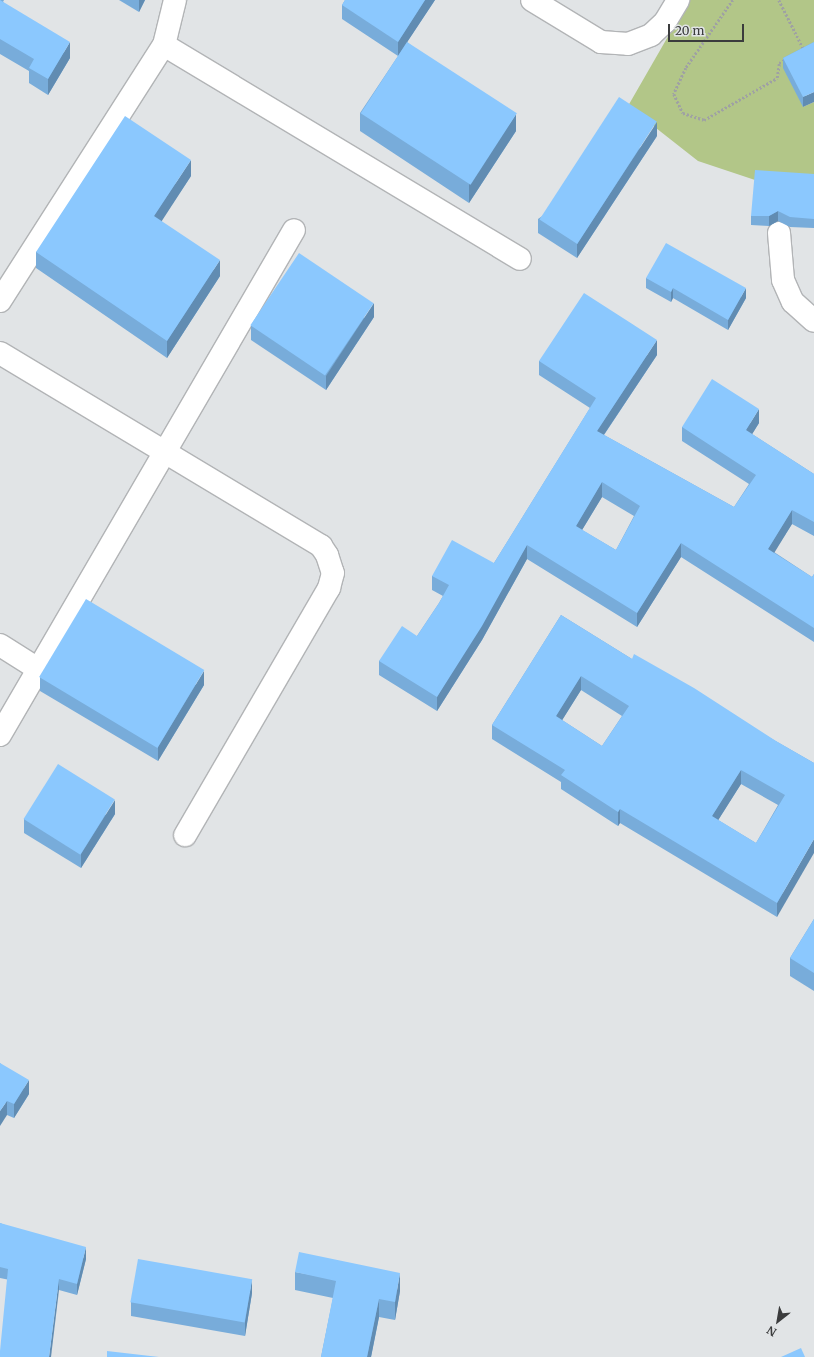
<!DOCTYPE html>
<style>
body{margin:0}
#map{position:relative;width:814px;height:1357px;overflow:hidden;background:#e1e4e6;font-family:Merriweather,serif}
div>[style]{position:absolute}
.green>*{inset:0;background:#b2c688}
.path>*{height:2.5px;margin-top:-1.25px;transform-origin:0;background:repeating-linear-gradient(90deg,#9fa1a3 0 2px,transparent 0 4px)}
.roads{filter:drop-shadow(1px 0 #b2b4b6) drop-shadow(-1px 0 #b2b4b6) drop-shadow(0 1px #b2b4b6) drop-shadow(0 -1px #b2b4b6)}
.minor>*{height:22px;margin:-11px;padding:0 11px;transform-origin:11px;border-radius:11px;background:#fff}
.wall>*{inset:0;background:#78acda}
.shaded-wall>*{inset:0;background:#618cb2}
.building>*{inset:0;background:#8bc8fe;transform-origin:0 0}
span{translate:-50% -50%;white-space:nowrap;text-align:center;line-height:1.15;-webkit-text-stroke:3.5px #e1e4e6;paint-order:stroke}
.north{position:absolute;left:758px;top:1301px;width:40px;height:40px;-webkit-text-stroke:3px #e1e4e6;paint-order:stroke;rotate:211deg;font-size:11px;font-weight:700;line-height:16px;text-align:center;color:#3b3c3d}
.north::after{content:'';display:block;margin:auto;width:14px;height:18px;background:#3b3c3d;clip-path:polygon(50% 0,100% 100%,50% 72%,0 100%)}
.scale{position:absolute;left:668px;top:24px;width:76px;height:18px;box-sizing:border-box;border:2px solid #3b3c3d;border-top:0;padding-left:5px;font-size:12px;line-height:14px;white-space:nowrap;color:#3b3c3d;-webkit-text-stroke:3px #e1e4e6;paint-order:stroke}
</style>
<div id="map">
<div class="green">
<div style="clip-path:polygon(689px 0,814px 0,814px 52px,803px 107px,814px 102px,814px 184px,755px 180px,698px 161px,628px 106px)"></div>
</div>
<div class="path">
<div style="left:733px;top:0;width:83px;rotate:124.7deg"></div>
<div style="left:686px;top:68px;width:29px;rotate:115deg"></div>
<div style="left:674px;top:94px;width:21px;rotate:65deg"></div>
<div style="left:683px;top:113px;width:22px;rotate:18deg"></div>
<div style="left:704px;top:120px;width:84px;rotate:-29.9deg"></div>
<div style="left:777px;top:78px;width:15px;rotate:-82deg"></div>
<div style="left:779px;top:63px;width:8px;rotate:-30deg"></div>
<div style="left:779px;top:0;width:56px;rotate:63.4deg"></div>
</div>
<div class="roads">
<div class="minor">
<div style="left:175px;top:0;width:46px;rotate:103.7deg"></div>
<div style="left:164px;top:45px;width:415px;rotate:31deg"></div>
<div style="left:532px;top:0;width:81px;rotate:31.3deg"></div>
<div style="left:601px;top:42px;width:27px;rotate:4deg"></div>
<div style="left:628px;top:44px;width:25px;rotate:-21deg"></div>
<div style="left:651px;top:35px;width:19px;rotate:-43deg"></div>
<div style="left:665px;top:22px;width:26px;rotate:-59deg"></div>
<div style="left:779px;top:233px;width:47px;rotate:85.1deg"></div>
<div style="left:783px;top:280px;width:24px;rotate:66deg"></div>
<div style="left:793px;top:302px;width:28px;rotate:42deg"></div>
<div style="left:0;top:301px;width:304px;rotate:-57.4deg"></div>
<div style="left:0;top:353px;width:375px;rotate:31deg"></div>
<div style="left:321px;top:546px;width:11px;rotate:56deg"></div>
<div style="left:327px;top:555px;width:19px;rotate:72deg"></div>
<div style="left:333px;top:573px;width:16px;rotate:105deg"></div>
<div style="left:329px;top:588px;width:286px;rotate:120.2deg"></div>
<div style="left:0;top:645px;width:45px;rotate:32.3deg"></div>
<div style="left:0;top:735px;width:584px;rotate:-59.79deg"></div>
</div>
</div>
<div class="wall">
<div style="clip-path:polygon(0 0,4px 0,3px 2px,70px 58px,48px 95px,29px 83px,29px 71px,0 54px)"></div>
<div style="clip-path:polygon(119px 0,145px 0,139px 12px)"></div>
<div style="clip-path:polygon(345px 0,435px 0,407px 42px,516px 131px,469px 203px,360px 131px,360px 113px,398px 56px,342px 19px,342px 5px)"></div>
<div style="clip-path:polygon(814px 42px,803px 107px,783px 68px,783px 58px)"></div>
<div style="clip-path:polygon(657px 136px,577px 258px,538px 233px,538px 219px)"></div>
<div style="clip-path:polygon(814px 174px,814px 228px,790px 227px,778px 221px,769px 226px,751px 225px,751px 216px)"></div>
<div style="clip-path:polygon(191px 176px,161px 221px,220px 276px,167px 358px,36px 268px,36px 252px)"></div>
<div style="clip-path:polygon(646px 278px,746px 298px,728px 330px,673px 298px,671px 302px,646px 288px)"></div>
<div style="clip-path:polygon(374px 317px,326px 390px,251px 340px,251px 326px)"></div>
<div style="clip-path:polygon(evenodd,657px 355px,604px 435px,734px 507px,749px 484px,682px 441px,682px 427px,759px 423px,752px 434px,814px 474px,814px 536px,792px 524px,774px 552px,812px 577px,814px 574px,814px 642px,681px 557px,637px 627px,527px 559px,482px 640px,437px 711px,379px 675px,379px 661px,417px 636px,439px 603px,443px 596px,432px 590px,432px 576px,494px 563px,590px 408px,539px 375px,539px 361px,657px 355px,602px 497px,634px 516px,616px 550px,582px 530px,602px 497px)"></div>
<div style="clip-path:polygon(evenodd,561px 615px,632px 659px,814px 763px,777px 917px,620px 823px,618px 826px,561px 789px,561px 782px,492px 739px,492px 725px,561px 615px,581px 690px,622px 716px,602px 746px,562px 720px,581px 690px,561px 615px,741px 784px,778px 805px,756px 843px,718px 820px,741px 784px)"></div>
<div style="clip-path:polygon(40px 677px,204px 685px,158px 761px,40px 691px)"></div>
<div style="clip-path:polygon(115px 814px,81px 868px,24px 833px,24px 819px)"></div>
<div style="clip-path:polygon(814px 919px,814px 991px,790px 976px,790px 958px)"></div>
<div style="clip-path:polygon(0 1063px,29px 1094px,14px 1118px,7px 1115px)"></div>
<div style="clip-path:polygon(0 1223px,86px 1259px,77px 1295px,59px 1290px,0 1278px)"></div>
<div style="clip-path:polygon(295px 1272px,400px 1291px,395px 1320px,379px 1317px,371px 1357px,321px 1357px,333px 1298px,295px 1290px)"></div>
<div style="clip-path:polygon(252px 1293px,245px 1336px,131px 1316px,131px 1302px)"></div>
</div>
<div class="shaded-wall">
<div style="clip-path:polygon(139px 0,145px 0,139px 12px)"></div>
<div style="clip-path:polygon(425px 0,435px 0,398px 56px,398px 42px)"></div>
<div style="clip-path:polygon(70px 42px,70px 58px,48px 95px,48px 79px)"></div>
<div style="clip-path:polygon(814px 92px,814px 102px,803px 107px,803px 97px)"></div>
<div style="clip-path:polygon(516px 114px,516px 131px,469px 203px,469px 185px)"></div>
<div style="clip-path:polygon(657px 122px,657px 136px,577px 258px,577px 244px)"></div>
<div style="clip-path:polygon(191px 160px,191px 176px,154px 233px,154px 216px)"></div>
<div style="clip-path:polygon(778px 211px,778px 221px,769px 226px,769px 216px)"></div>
<div style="clip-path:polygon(220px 260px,220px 276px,167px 358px,167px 341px)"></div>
<div style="clip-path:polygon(673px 288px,673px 298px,671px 302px,671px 292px)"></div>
<div style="clip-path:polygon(746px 288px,746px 298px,728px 330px,728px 320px)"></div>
<div style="clip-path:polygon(374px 303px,374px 317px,326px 390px,326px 376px)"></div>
<div style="clip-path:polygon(657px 340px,657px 355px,597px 445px,597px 431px)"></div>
<div style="clip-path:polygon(759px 409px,759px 423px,746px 444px,746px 430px)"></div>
<div style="clip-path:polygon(602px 482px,602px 497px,576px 540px,576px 526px)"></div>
<div style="clip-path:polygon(792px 510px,792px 524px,768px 563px,768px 549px)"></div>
<div style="clip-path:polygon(681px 543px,681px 557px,637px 627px,637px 613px)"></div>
<div style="clip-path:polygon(527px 545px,527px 559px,482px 640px,437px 711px,437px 697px)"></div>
<div style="clip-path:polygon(204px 671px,204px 685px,158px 761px,158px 747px)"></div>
<div style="clip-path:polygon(581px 676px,581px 690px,556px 730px,556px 716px)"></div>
<div style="clip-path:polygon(741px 770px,741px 784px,712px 830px,712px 816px)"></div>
<div style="clip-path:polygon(115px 800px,115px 814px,81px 868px,81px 854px)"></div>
<div style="clip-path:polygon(620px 809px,620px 823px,618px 826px,618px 812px)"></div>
<div style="clip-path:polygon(814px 839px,814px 853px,777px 917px,777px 903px)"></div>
<div style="clip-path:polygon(29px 1080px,29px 1094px,14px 1118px,14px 1104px)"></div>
<div style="clip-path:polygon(7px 1101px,7px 1115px,0 1126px,0 1111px)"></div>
<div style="clip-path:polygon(86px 1247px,86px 1259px,77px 1295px,77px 1284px)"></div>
<div style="clip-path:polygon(400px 1273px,400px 1291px,395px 1320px,395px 1302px)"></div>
<div style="clip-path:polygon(59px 1279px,59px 1290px,51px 1357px,49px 1357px)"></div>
<div style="clip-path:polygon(252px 1279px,252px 1293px,245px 1336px,245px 1322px)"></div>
<div style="clip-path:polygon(379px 1299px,379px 1317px,371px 1357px,367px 1357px)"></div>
</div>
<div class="building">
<div style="clip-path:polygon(0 0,70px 42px,48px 79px,29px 68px,34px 59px,0 39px)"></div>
<div style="clip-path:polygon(345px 0,425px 0,398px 42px,342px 5px)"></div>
<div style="left:407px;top:42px;width:131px;height:85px;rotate:33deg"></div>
<div style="clip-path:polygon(814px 42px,814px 92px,803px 97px,783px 58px)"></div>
<div style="left:619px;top:97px;width:45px;height:146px;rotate:33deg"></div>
<div style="clip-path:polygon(125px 116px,191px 160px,154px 216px,220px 260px,167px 341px,36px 252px)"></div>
<div style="clip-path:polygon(755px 170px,814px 174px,814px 219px,790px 217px,778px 211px,769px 216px,751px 216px)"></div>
<div style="clip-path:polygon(666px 243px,746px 288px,728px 320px,673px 288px,671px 292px,646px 278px)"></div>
<div style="left:299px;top:253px;width:90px;height:87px;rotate:34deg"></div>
<div style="clip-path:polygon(evenodd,584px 293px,657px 340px,597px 431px,734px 507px,756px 475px,682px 427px,712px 379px,759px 409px,746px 430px,814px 474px,814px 522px,792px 510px,768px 549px,812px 577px,814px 574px,814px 628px,681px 543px,637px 613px,527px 545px,482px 626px,437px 697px,379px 661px,402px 626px,417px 636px,439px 603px,449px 585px,432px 576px,452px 540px,494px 563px,596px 398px,539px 361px,584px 293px,602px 482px,640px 506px,616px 550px,576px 526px,602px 482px)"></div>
<div style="left:86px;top:599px;width:138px;height:91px;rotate:31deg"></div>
<div style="clip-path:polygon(evenodd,561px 615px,632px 659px,634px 654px,694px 688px,776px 741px,814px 763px,814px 839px,777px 903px,620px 809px,618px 812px,561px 775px,565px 770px,492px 725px,561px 615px,581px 676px,629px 706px,602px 746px,556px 716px,581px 676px,561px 615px,741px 770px,785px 795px,756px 843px,712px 816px,741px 770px)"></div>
<div style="left:58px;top:764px;width:67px;height:65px;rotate:32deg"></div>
<div style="clip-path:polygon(814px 919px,814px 973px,790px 958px)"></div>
<div style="clip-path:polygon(0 1063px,29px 1080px,14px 1104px,7px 1101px,0 1111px)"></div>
<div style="clip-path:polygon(0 1223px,86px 1247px,77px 1284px,59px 1279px,49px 1357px,0 1357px,0 1351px,8px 1269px,0 1267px)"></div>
<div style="clip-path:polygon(299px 1252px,400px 1273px,395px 1302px,379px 1299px,367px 1357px,321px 1357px,336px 1281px,295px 1272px)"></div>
<div style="left:138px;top:1259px;width:116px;height:44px;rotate:10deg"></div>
<div style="clip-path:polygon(801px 1348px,805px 1357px,781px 1357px)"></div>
<div style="clip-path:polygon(107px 1351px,159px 1357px,107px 1357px)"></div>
</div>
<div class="north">N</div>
<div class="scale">20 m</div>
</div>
